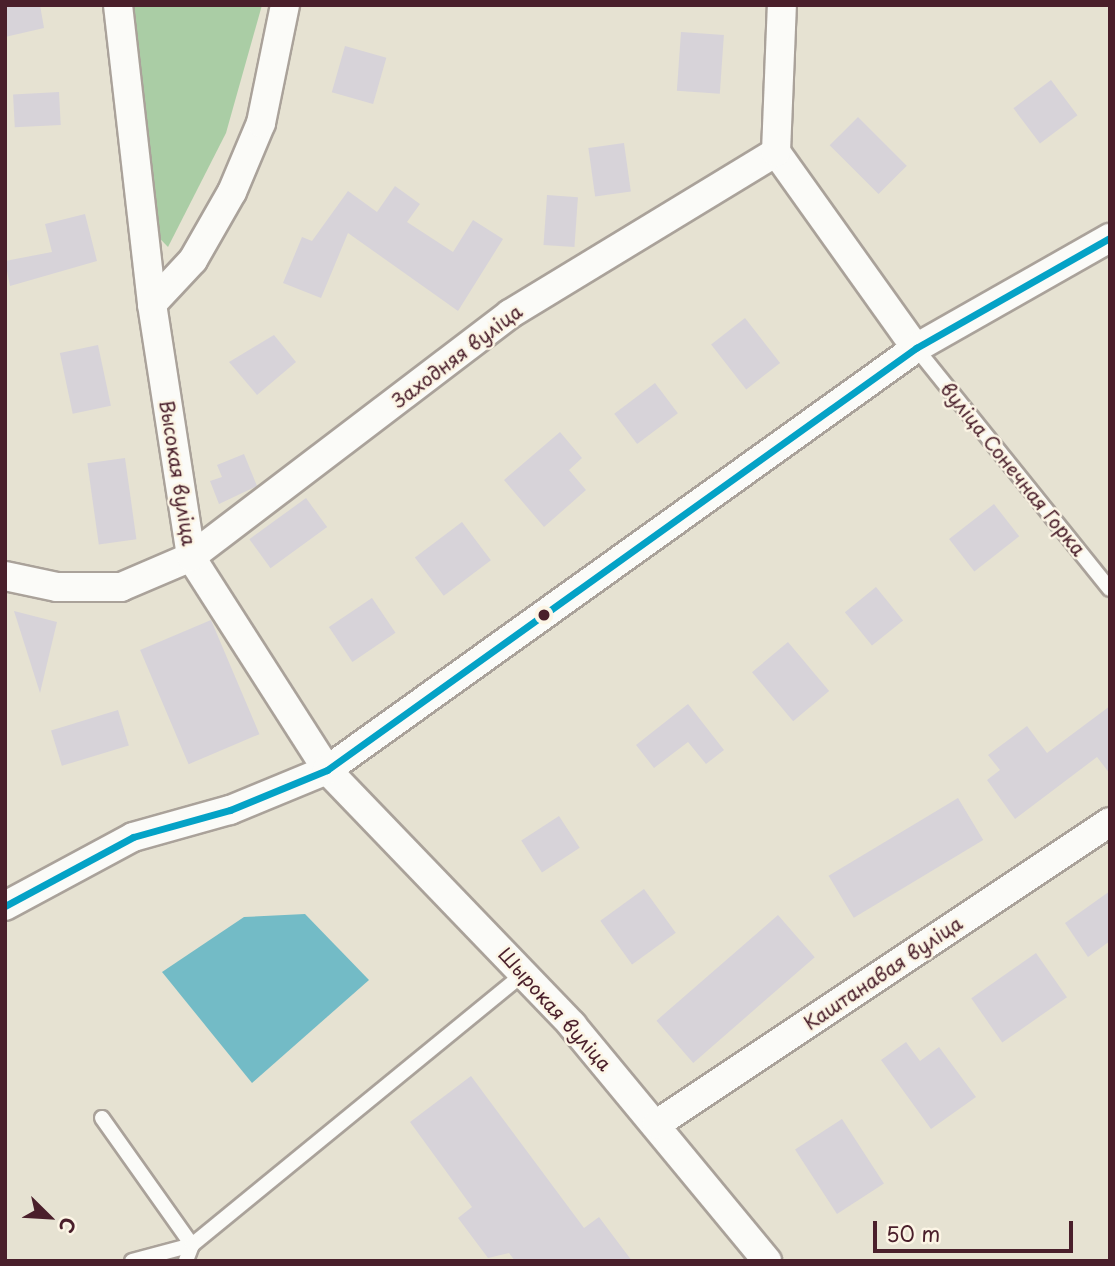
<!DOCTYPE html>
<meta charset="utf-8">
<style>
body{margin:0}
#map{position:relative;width:1115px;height:1266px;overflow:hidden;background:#e6e2d2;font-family:"Playpen Sans",sans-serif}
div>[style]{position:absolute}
.forest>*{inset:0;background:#aacda5}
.water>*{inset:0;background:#73bbc6}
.building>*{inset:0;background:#d7d3d9;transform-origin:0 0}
.roads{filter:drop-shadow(2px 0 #aaa29a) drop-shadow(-2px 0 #aaa29a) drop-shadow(0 2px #aaa29a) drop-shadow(0 -2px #aaa29a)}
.service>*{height:14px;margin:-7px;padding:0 7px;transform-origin:7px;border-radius:7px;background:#fbfbf8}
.minor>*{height:28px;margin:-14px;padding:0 14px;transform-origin:14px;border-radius:14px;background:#fbfbf8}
.bus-1>*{height:7px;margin:-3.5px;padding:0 3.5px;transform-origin:3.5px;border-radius:3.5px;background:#04a2c6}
.dots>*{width:19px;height:19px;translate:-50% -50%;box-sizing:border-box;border:4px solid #fcf5e5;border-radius:50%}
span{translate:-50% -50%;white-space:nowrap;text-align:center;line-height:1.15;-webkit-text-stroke:5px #fcf5e5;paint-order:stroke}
.street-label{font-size:19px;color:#4a1f2b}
.frame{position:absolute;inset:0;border:7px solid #4a1f2b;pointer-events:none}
.north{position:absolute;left:14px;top:1182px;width:70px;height:70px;-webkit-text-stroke:5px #fcf5e5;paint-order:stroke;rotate:114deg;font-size:19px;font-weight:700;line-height:28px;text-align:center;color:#4a1f2b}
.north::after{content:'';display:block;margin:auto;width:24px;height:32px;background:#4a1f2b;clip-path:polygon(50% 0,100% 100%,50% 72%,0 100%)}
.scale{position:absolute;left:873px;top:1221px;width:200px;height:32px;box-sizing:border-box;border:4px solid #4a1f2b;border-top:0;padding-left:9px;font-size:21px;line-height:24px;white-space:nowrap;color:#4a1f2b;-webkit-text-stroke:5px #fcf5e5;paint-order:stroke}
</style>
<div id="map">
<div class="forest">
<div style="clip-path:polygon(113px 5px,262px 5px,226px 133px,168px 247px,143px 221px)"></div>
</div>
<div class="water">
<div style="clip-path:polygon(305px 914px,369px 980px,252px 1083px,162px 972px,244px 917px)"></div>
</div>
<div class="building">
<div style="clip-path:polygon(5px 5px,40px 5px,44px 28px,5px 37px)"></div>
<div style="left:681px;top:32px;width:43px;height:59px;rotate:4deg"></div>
<div style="left:345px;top:46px;width:43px;height:48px;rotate:16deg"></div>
<div style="left:1051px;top:80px;width:44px;height:47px;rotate:53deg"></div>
<div style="left:59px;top:92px;width:33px;height:46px;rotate:87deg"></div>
<div style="left:858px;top:117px;width:69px;height:40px;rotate:45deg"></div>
<div style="left:624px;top:143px;width:49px;height:36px;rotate:82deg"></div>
<div style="clip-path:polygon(395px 186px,420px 204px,407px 222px,453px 252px,473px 220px,503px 239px,458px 311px,348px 233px,321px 298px,283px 283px,302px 237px,312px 241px,348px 191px,377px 212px)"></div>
<div style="left:547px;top:195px;width:31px;height:50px;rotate:4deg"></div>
<div style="clip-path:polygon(85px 214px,97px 261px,10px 286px,5px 261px,52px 252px,45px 224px)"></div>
<div style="left:745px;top:318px;width:57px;height:43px;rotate:52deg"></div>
<div style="clip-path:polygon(274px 335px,296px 362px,257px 395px,229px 362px)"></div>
<div style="left:98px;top:345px;width:62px;height:39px;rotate:78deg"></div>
<div style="left:655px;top:383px;width:38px;height:51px;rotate:53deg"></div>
<div style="clip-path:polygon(560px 432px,582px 458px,569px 470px,586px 490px,544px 527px,504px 480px)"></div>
<div style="clip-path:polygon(244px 454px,257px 486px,219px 504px,210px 481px,222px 477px,217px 465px)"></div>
<div style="left:125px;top:458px;width:82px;height:38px;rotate:82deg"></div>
<div style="left:306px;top:498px;width:36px;height:70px;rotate:54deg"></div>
<div style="left:994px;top:504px;width:41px;height:57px;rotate:52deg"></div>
<div style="left:462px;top:522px;width:48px;height:59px;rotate:53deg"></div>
<div style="left:876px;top:587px;width:43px;height:40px;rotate:51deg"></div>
<div style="left:372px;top:598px;width:42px;height:52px;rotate:56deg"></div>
<div style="clip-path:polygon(14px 611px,57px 622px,40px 693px)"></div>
<div style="left:211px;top:620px;width:124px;height:77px;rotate:67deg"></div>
<div style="left:788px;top:642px;width:64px;height:47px;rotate:50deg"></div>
<div style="clip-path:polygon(688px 704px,724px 750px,706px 764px,688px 742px,654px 768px,636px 745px)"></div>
<div style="clip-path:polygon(1110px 706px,1110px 774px,1097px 757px,1015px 819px,987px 780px,1000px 770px,988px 755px,1027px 726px,1047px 753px)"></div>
<div style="left:118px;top:710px;width:37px;height:70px;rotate:73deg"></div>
<div style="left:958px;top:798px;width:49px;height:151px;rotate:59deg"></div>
<div style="left:559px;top:816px;width:38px;height:45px;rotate:57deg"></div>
<div style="left:644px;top:889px;width:54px;height:54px;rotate:54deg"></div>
<div style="clip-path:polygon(1110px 891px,1110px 941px,1088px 957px,1065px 923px)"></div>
<div style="left:778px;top:915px;width:56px;height:161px;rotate:49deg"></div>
<div style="left:1036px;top:953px;width:54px;height:79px;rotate:55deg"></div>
<div style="clip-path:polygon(906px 1042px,920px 1061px,939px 1047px,976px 1097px,931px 1129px,881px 1060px)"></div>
<div style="clip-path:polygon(471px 1076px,584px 1228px,599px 1217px,632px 1261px,515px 1261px,509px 1253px,488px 1258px,458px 1218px,472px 1207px,410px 1122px)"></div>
<div style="left:842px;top:1119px;width:77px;height:56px;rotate:57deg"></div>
</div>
<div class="roads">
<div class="service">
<div style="left:916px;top:348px;width:309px;rotate:51.2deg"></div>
<div style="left:102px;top:1118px;width:156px;rotate:54.7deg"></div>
<div style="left:192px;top:1245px;width:17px;rotate:111deg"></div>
<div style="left:132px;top:1261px;width:62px;rotate:-14.9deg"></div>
<div style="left:192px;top:1245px;width:429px;rotate:-39.3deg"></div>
</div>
<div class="minor">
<div style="left:118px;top:5px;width:301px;rotate:83.5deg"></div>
<div style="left:152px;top:304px;width:256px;rotate:81.2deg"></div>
<div style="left:191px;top:557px;width:253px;rotate:57.4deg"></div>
<div style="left:327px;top:770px;width:354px;rotate:46.1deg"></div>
<div style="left:572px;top:1025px;width:306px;rotate:50.4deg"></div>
<div style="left:776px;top:152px;width:241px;rotate:54.5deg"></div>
<div style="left:152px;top:304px;width:60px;rotate:-47deg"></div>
<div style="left:193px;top:260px;width:78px;rotate:-60.2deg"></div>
<div style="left:232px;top:192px;width:75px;rotate:-67.2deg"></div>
<div style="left:261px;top:123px;width:120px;rotate:-78.5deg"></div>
<div style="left:5px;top:576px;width:53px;rotate:11.9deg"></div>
<div style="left:57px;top:587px;width:64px"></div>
<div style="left:121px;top:587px;width:76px;rotate:-23.2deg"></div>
<div style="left:191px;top:557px;width:401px;rotate:-37.3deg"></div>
<div style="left:510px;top:314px;width:311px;rotate:-31.3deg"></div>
<div style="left:776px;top:152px;width:147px;rotate:-87.7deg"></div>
<div style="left:5px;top:906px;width:145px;rotate:-28.3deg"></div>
<div style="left:133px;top:837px;width:101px;rotate:-15.6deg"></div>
<div style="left:230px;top:810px;width:105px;rotate:-22.4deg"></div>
<div style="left:327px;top:770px;width:725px;rotate:-35.62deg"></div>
<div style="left:916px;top:348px;width:223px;rotate:-29.6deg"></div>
<div style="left:657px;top:1124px;width:544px;rotate:-33.69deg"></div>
</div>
</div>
<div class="bus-1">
<div style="left:5px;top:906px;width:145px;rotate:-28.3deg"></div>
<div style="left:133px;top:837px;width:101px;rotate:-15.6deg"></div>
<div style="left:230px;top:810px;width:105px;rotate:-22.4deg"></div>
<div style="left:327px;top:770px;width:725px;rotate:-35.62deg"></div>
<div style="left:916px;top:348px;width:223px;rotate:-29.6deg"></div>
</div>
<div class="dots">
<div style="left:544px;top:615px;background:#4a1f2b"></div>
</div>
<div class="street-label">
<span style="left:457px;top:356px;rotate:-37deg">Заходняя вуліца</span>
<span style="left:1013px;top:469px;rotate:51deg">вуліца Сонечная Горка</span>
<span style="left:178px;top:473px;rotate:81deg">Высокая вуліца</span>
<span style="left:883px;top:973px;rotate:-34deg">Каштанавая вуліца</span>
<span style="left:555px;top:1009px;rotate:48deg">Шырокая вуліца</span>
</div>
<div class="frame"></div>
<div class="north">С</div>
<div class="scale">50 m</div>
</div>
